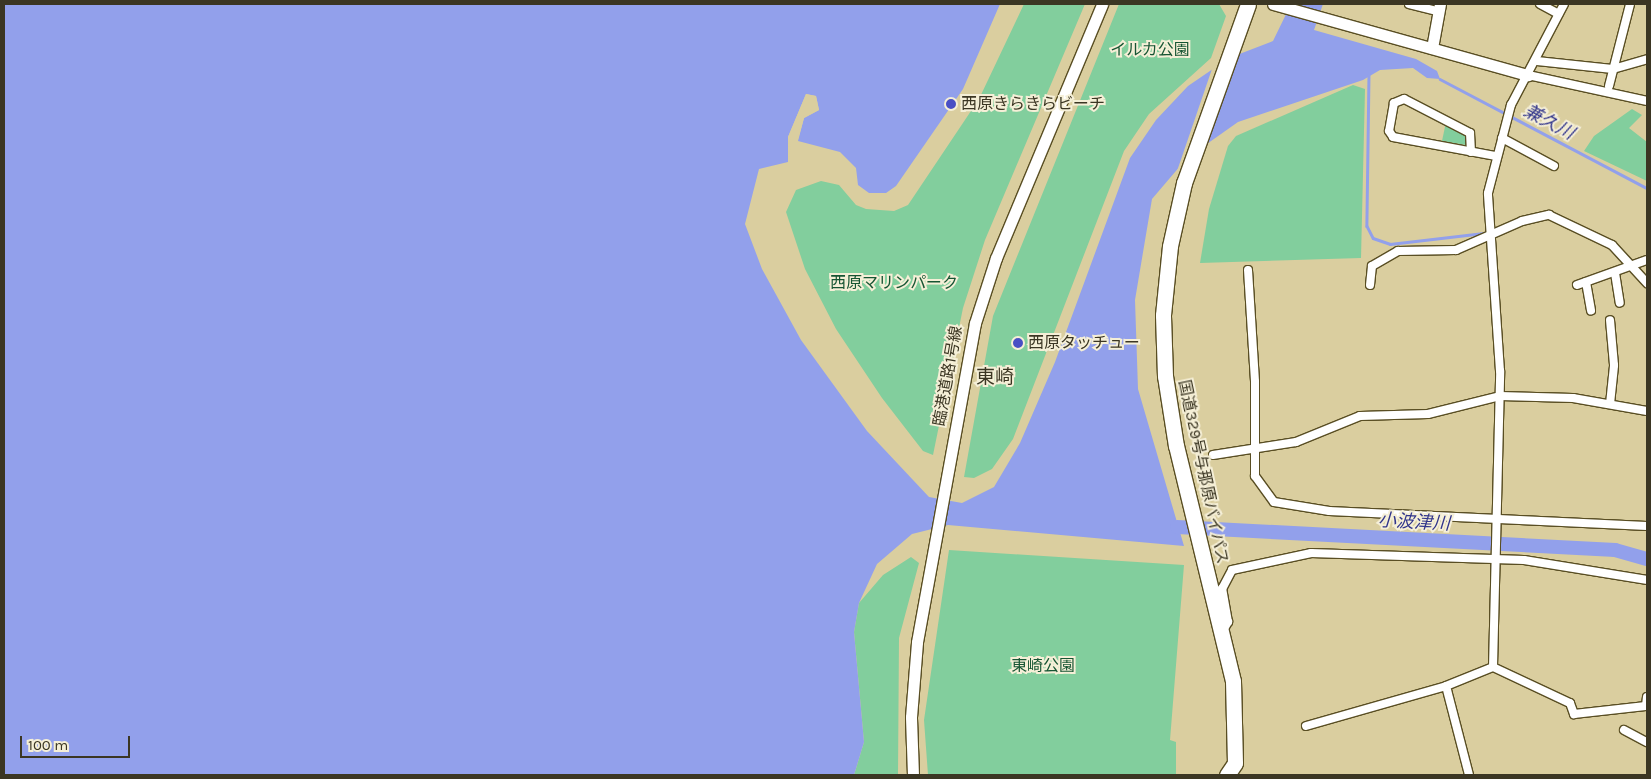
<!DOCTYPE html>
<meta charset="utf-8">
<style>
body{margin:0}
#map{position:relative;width:1651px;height:779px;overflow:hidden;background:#dace9f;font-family:Karla,"Noto Sans JP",sans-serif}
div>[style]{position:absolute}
.green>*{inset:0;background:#82ce9d}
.water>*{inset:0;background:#92a0eb}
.pier>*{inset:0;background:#dace9f}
.stream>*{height:2.5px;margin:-1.25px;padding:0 1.25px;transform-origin:1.25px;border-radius:1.25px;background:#92a0eb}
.river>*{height:14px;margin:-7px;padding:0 7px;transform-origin:7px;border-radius:7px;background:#92a0eb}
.roads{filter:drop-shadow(1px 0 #594e23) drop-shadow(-1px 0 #594e23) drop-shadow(0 1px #594e23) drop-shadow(0 -1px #594e23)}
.street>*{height:8px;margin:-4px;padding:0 4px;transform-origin:4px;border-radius:4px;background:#fff}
.secondary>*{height:11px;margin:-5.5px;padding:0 5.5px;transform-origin:5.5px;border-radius:5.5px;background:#fff}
.highway>*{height:15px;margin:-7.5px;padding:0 7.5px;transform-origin:7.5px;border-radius:7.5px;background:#fff}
.dots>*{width:14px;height:14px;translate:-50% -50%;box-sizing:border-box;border:2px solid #f5efd7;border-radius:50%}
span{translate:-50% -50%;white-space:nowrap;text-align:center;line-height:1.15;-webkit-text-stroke:4px #f5efd7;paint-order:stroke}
.park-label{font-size:16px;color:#165533}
.poi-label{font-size:16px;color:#3b3623}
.left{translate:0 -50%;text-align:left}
.street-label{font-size:16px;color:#3b3623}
.water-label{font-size:18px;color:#30348b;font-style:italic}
.quarter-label{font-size:19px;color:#3b3623}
.frame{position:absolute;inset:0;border:5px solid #3b3623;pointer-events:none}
.scale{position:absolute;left:20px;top:736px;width:110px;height:22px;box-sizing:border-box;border:2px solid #3b3623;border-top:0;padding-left:6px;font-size:15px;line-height:18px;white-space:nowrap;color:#3b3623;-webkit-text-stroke:4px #f5efd7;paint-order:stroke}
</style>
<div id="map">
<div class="green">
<div style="clip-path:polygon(1024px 4px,1085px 4px,985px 240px,963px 308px,933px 455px,923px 451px,882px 398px,836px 329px,805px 269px,786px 212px,796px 190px,821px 181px,839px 185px,856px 205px,866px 209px,894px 211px,908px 205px,979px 99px)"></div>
<div style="clip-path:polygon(1119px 4px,1219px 4px,1226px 16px,1211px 58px,1149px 114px,1124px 151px,1013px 439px,992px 469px,974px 478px,964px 477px,993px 316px)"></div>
<div style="clip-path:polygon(1353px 85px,1365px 89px,1361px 258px,1200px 263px,1209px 209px,1228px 146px,1236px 136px)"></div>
<div style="clip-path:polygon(1632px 109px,1642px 115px,1629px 128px,1647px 142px,1647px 181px,1584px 151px,1594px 136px)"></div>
<div style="clip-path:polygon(1446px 122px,1469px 135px,1466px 145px,1442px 141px)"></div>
<div style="clip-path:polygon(949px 550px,1184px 565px,1170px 740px,1176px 742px,1176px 775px,928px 775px,924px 720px)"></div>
<div style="clip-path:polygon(911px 557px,919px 563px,899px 638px,898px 775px,854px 775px,864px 742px,854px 632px,859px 603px,883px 575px)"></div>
</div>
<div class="water">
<div style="clip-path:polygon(4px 4px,1000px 4px,963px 89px,896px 186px,886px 193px,869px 193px,858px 185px,856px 168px,840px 152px,798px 141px,804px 118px,819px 110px,816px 96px,806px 94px,788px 137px,788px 162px,759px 169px,745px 224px,762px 269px,801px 340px,867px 431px,929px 497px,962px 503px,994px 487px,1020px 443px,1055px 362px,1130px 158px,1156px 120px,1188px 86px,1229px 58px,1273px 41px,1291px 4px,1323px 4px,1314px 30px,1416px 59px,1437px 71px,1440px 79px,1427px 78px,1413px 68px,1380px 70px,1363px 80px,1238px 122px,1187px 158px,1152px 199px,1135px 300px,1138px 389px,1184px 546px,948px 525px,912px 534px,877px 564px,859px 603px,854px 632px,864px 742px,854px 775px,4px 775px)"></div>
</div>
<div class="pier">
<div style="clip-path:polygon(1228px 56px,1189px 160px,1175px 177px,1213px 66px)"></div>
<div style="clip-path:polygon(806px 94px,816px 96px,819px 110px,804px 118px,797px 143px,802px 117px,816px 108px,815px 98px,805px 98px,791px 137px,789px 165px,788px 137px)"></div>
</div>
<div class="stream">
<div style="left:1369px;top:74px;width:152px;rotate:90.8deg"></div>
<div style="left:1367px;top:226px;width:13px;rotate:63deg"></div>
<div style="left:1373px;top:238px;width:18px;rotate:19deg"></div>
<div style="left:1390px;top:244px;width:94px;rotate:-6.7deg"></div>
<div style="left:1440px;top:79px;width:234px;rotate:27.8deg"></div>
</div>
<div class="river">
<div style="left:1177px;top:527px;width:439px;rotate:3deg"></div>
<div style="left:1615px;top:550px;width:33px;rotate:16deg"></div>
</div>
<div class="roads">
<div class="street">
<div style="left:1409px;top:4px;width:30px;rotate:14deg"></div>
<div style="left:1540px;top:4px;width:21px;rotate:28deg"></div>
<div style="left:1537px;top:61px;width:76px;rotate:6deg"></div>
<div style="left:1613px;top:69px;width:35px;rotate:-16deg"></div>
<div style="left:1528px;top:75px;width:122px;rotate:12.3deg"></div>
<div style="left:1609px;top:86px;width:85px;rotate:-75.6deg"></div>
<div style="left:1502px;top:138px;width:59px;rotate:28.3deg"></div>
<div style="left:1471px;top:152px;width:19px;rotate:-93deg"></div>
<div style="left:1470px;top:133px;width:74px;rotate:-152.7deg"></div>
<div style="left:1404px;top:99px;width:11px;rotate:158deg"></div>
<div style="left:1394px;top:103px;width:28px;rotate:100deg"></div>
<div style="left:1389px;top:131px;width:7px;rotate:56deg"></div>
<div style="left:1393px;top:137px;width:105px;rotate:10.5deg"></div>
<div style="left:1248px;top:270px;width:112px;rotate:86.4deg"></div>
<div style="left:1255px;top:382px;width:94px;rotate:90deg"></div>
<div style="left:1255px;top:476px;width:32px;rotate:54deg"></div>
<div style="left:1274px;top:502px;width:56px;rotate:9.3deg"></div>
<div style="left:1329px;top:511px;width:318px;rotate:2.7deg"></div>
<div style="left:1615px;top:273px;width:30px;rotate:81deg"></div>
<div style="left:1586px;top:282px;width:29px;rotate:80deg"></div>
<div style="left:1370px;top:285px;width:19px;rotate:-84deg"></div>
<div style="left:1372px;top:266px;width:30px;rotate:-30deg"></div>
<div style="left:1398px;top:251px;width:58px;rotate:-1deg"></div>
<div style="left:1456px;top:250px;width:72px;rotate:-23.7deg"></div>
<div style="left:1522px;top:221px;width:28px;rotate:-13deg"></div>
<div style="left:1549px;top:215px;width:70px;rotate:25.5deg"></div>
<div style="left:1612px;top:245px;width:52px;rotate:47.4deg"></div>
<div style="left:1577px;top:285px;width:74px;rotate:-19.7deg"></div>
<div style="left:1610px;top:404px;width:39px;rotate:-84deg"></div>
<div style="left:1614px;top:365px;width:45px;rotate:-95.1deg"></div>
<div style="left:1213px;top:455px;width:84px;rotate:-8.9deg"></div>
<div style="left:1296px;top:442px;width:69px;rotate:-22.1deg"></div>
<div style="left:1360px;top:416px;width:68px;rotate:-1.7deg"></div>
<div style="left:1428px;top:414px;width:74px;rotate:-14deg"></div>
<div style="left:1500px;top:396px;width:73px;rotate:1.6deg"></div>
<div style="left:1573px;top:398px;width:75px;rotate:10deg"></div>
<div style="left:1222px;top:632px;width:12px;rotate:-59deg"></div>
<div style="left:1228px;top:622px;width:34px;rotate:-100deg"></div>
<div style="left:1222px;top:589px;width:21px;rotate:-62deg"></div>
<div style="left:1232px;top:570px;width:81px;rotate:-12.1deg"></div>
<div style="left:1311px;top:553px;width:213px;rotate:1.9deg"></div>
<div style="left:1524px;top:560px;width:125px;rotate:9.2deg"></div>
<div style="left:1493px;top:667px;width:85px;rotate:25.1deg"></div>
<div style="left:1570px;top:703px;width:12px;rotate:70deg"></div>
<div style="left:1574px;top:714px;width:72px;rotate:-6.3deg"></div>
<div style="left:1646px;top:706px;width:9px;rotate:-84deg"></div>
<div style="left:1446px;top:686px;width:92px;rotate:75.5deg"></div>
<div style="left:1306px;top:726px;width:146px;rotate:-15.9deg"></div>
<div style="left:1446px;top:686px;width:51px;rotate:-22deg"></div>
<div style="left:1493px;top:667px;width:296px;rotate:-88.6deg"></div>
<div style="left:1500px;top:371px;width:178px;rotate:-93.9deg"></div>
<div style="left:1488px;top:193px;width:91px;rotate:-75.4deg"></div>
<div style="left:1511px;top:105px;width:114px;rotate:-62.3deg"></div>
<div style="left:1624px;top:730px;width:26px;rotate:28deg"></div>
</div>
<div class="secondary">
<div style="left:1273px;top:4px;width:265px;rotate:15.6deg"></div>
<div style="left:1432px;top:48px;width:45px;rotate:-79.7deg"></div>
<div style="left:913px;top:775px;width:58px;rotate:-92deg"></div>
<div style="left:911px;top:717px;width:75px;rotate:-85.4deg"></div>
<div style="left:917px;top:642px;width:324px;rotate:-79.7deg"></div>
<div style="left:975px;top:323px;width:68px;rotate:-72.1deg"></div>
<div style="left:996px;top:258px;width:275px;rotate:-67.3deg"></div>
</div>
<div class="highway">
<div style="left:1227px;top:775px;width:14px;rotate:-56deg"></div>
<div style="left:1235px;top:763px;width:82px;rotate:-91.4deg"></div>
<div style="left:1233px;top:681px;width:242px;rotate:-103.6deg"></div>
<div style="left:1176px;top:446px;width:71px;rotate:-98.9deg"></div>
<div style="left:1165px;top:376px;width:61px;rotate:-91.9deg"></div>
<div style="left:1163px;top:315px;width:69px;rotate:-84.2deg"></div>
<div style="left:1170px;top:246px;width:65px;rotate:-77.5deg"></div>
<div style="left:1184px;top:183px;width:190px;rotate:-70.3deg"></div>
</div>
</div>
<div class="dots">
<div style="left:951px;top:104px;background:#494fc4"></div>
<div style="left:1018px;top:343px;background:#494fc4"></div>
</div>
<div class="park-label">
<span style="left:1150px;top:50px">イルカ公園</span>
<span style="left:894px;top:283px">西原マリンパーク</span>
<span style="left:1043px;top:666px">東崎公園</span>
</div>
<div class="poi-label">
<span class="left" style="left:961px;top:104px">西原きらきらビーチ</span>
<span class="left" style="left:1028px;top:343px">西原タッチュー</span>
</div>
<div class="street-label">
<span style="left:948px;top:376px;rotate:-80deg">臨港道路1号線</span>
<span style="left:1203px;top:472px;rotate:78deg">国道329号与那原バイパス</span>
</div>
<div class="water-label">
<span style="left:1549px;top:122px;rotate:28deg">兼久川</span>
<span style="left:1414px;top:522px;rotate:3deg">小波津川</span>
</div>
<div class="quarter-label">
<span style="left:995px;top:378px">東崎</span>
</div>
<div class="frame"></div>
<div class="scale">100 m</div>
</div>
